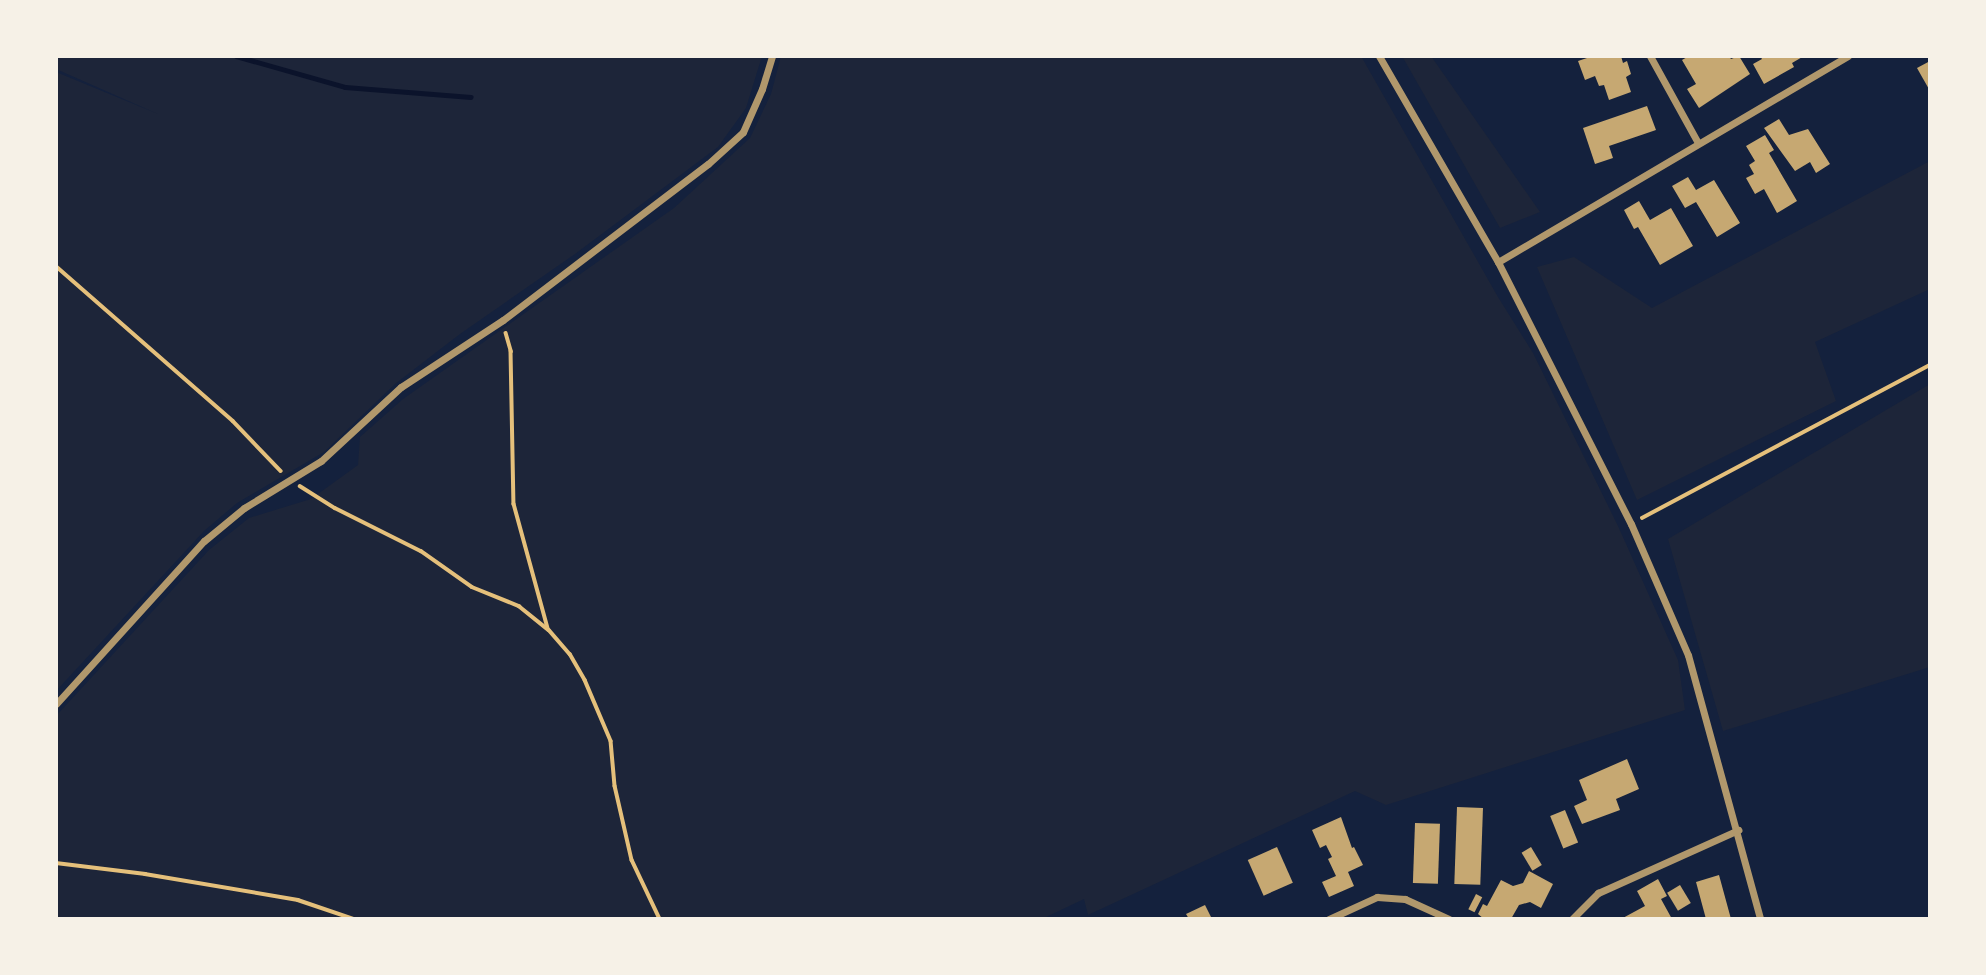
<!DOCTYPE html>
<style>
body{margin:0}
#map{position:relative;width:1986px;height:975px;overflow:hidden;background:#14213d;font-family:Quicksand,sans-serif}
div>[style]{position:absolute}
.green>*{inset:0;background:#1d2539}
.stream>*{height:5px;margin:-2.5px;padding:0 2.5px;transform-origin:2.5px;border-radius:2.5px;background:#0b132b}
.building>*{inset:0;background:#c6a872;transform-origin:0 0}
.path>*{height:3.5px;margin:-1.75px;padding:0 1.75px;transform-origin:1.75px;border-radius:1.75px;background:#e5c07b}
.minor>*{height:7px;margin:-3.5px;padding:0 3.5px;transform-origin:3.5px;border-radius:3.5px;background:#b1986c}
span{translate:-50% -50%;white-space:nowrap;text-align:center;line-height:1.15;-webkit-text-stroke:5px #f6f1e7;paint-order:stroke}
.frame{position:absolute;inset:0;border:58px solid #f6f1e7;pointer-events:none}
</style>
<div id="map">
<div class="green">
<div style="clip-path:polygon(56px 56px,762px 56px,746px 108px,718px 147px,575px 254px,460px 334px,395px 384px,324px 452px,237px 503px,204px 531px,56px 691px,56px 72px,158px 114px,56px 69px)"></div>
<div style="clip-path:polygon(781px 56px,1361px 56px,1498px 297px,1533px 353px,1618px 526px,1678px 660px,1685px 710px,1386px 805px,1355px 791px,1088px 915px,1084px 899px,1042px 919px,56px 919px,56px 716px,209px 550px,249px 518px,311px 499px,358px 465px,360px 437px,403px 399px,674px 208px,750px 138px,771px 94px)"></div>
<div style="clip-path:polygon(1402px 56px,1431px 56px,1540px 212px,1500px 228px)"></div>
<div style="clip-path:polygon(1930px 161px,1930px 289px,1815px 342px,1836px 401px,1637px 500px,1537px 267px,1574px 257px,1652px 308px)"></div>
<div style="clip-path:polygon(1930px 384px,1930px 667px,1723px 731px,1668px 539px)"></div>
</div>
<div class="stream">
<div style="left:236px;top:56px;width:113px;rotate:15.9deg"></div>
<div style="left:345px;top:87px;width:126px;rotate:4.5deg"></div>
</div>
<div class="building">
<div style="clip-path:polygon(1593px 56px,1621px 56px,1623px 63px,1627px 61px,1631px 74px,1626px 77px,1631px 92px,1609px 100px,1604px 85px,1599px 86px,1595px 76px,1585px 80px,1578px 61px)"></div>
<div style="clip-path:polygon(1689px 56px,1729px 56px,1731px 59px,1739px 56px,1750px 74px,1699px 108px,1687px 89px,1696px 84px,1682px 60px)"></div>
<div style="clip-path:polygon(1760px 56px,1804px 56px,1792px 63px,1794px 67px,1764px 84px,1753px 64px,1762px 59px)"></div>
<div style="clip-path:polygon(1930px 61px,1930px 91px,1917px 68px)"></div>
<div style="clip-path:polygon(1647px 106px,1656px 130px,1609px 146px,1613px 158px,1595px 164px,1583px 128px)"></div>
<div style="clip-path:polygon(1779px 119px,1789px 135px,1808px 129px,1830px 164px,1816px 173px,1810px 162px,1795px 171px,1764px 128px)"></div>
<div style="clip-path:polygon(1765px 135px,1774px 150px,1769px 153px,1797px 201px,1777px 213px,1764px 189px,1755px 194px,1746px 178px,1754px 174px,1749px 165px,1755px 161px,1746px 146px)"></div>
<div style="clip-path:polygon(1688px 177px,1696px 190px,1714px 180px,1740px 223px,1717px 237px,1696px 202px,1685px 208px,1672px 186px)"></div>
<div style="clip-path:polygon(1639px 201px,1650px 220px,1671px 208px,1693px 246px,1660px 265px,1638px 227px,1634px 229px,1624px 210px)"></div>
<div style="clip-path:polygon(1627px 759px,1639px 789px,1616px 799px,1620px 810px,1582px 824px,1574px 806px,1587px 800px,1579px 780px)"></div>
<div style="left:1457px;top:807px;width:26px;height:77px;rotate:2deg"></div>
<div style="left:1565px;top:810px;width:35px;height:16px;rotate:68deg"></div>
<div style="clip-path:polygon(1341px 817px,1352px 848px,1354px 847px,1363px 865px,1348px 872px,1354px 886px,1329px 897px,1322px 882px,1336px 876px,1328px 859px,1332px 857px,1326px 845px,1320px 848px,1312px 830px)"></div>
<div style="left:1415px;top:823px;width:25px;height:60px;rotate:2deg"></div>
<div style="left:1277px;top:847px;width:39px;height:32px;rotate:66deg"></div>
<div style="left:1531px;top:847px;width:21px;height:11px;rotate:59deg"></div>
<div style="clip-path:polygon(1529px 871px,1553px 884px,1541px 908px,1530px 902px,1519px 905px,1511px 919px,1484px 919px,1478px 914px,1483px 904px,1487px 906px,1501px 880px,1513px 886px,1523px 883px)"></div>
<div style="clip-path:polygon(1719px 875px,1731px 919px,1706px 919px,1696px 882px)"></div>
<div style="clip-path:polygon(1658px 879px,1667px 896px,1661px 899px,1672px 919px,1621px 919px,1645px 906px,1637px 891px)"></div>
<div style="left:1680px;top:885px;width:21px;height:15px;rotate:59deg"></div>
<div style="left:1476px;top:894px;width:7px;height:17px;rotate:27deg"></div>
<div style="clip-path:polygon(1205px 905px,1212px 919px,1189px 919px,1186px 914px)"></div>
</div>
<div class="path">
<div style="left:56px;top:266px;width:235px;rotate:41.2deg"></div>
<div style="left:233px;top:421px;width:69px;rotate:46.2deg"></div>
<div style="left:506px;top:333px;width:19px;rotate:74deg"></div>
<div style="left:511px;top:351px;width:153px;rotate:88.9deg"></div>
<div style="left:514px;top:504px;width:129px;rotate:74.7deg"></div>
<div style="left:300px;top:486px;width:41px;rotate:32.2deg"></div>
<div style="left:335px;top:508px;width:96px;rotate:26.6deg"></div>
<div style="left:421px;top:551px;width:62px;rotate:35.2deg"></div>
<div style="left:472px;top:587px;width:51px;rotate:22deg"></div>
<div style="left:519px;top:606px;width:38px;rotate:39deg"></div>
<div style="left:549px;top:630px;width:32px;rotate:49deg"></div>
<div style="left:570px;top:654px;width:30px;rotate:60deg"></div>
<div style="left:585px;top:680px;width:66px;rotate:66.9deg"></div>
<div style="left:611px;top:741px;width:45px;rotate:84.9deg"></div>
<div style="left:615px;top:786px;width:76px;rotate:77.1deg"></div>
<div style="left:632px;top:860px;width:65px;rotate:64.6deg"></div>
<div style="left:1642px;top:518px;width:326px;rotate:-28deg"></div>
<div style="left:56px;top:863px;width:90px;rotate:7deg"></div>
<div style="left:145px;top:874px;width:155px;rotate:9.6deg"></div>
<div style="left:298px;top:900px;width:59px;rotate:18.7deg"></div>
</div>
<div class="minor">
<div style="left:1379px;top:56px;width:238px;rotate:60deg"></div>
<div style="left:1498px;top:262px;width:294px;rotate:63.1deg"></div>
<div style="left:1631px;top:524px;width:143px;rotate:66.5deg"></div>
<div style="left:1688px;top:655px;width:274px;rotate:74.7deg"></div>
<div style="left:1650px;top:56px;width:99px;rotate:61.1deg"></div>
<div style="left:1498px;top:262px;width:406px;rotate:-30.5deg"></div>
<div style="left:56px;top:704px;width:220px;rotate:-47.8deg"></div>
<div style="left:204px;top:541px;width:52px;rotate:-39.5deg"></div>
<div style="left:244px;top:508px;width:90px;rotate:-31.4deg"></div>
<div style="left:321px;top:461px;width:109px;rotate:-42.8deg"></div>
<div style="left:401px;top:387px;width:122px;rotate:-33.3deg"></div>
<div style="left:503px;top:320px;width:258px;rotate:-37.3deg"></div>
<div style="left:708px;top:164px;width:47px;rotate:-42.4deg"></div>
<div style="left:743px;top:132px;width:47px;rotate:-66.2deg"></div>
<div style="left:762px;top:89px;width:34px;rotate:-73deg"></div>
<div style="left:1329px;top:919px;width:53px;rotate:-24.6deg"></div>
<div style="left:1377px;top:897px;width:28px;rotate:4deg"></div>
<div style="left:1405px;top:899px;width:48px;rotate:24.4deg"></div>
<div style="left:1572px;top:919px;width:37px;rotate:-45deg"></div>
<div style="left:1598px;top:893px;width:154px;rotate:-24.2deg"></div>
</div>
<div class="frame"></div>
</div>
